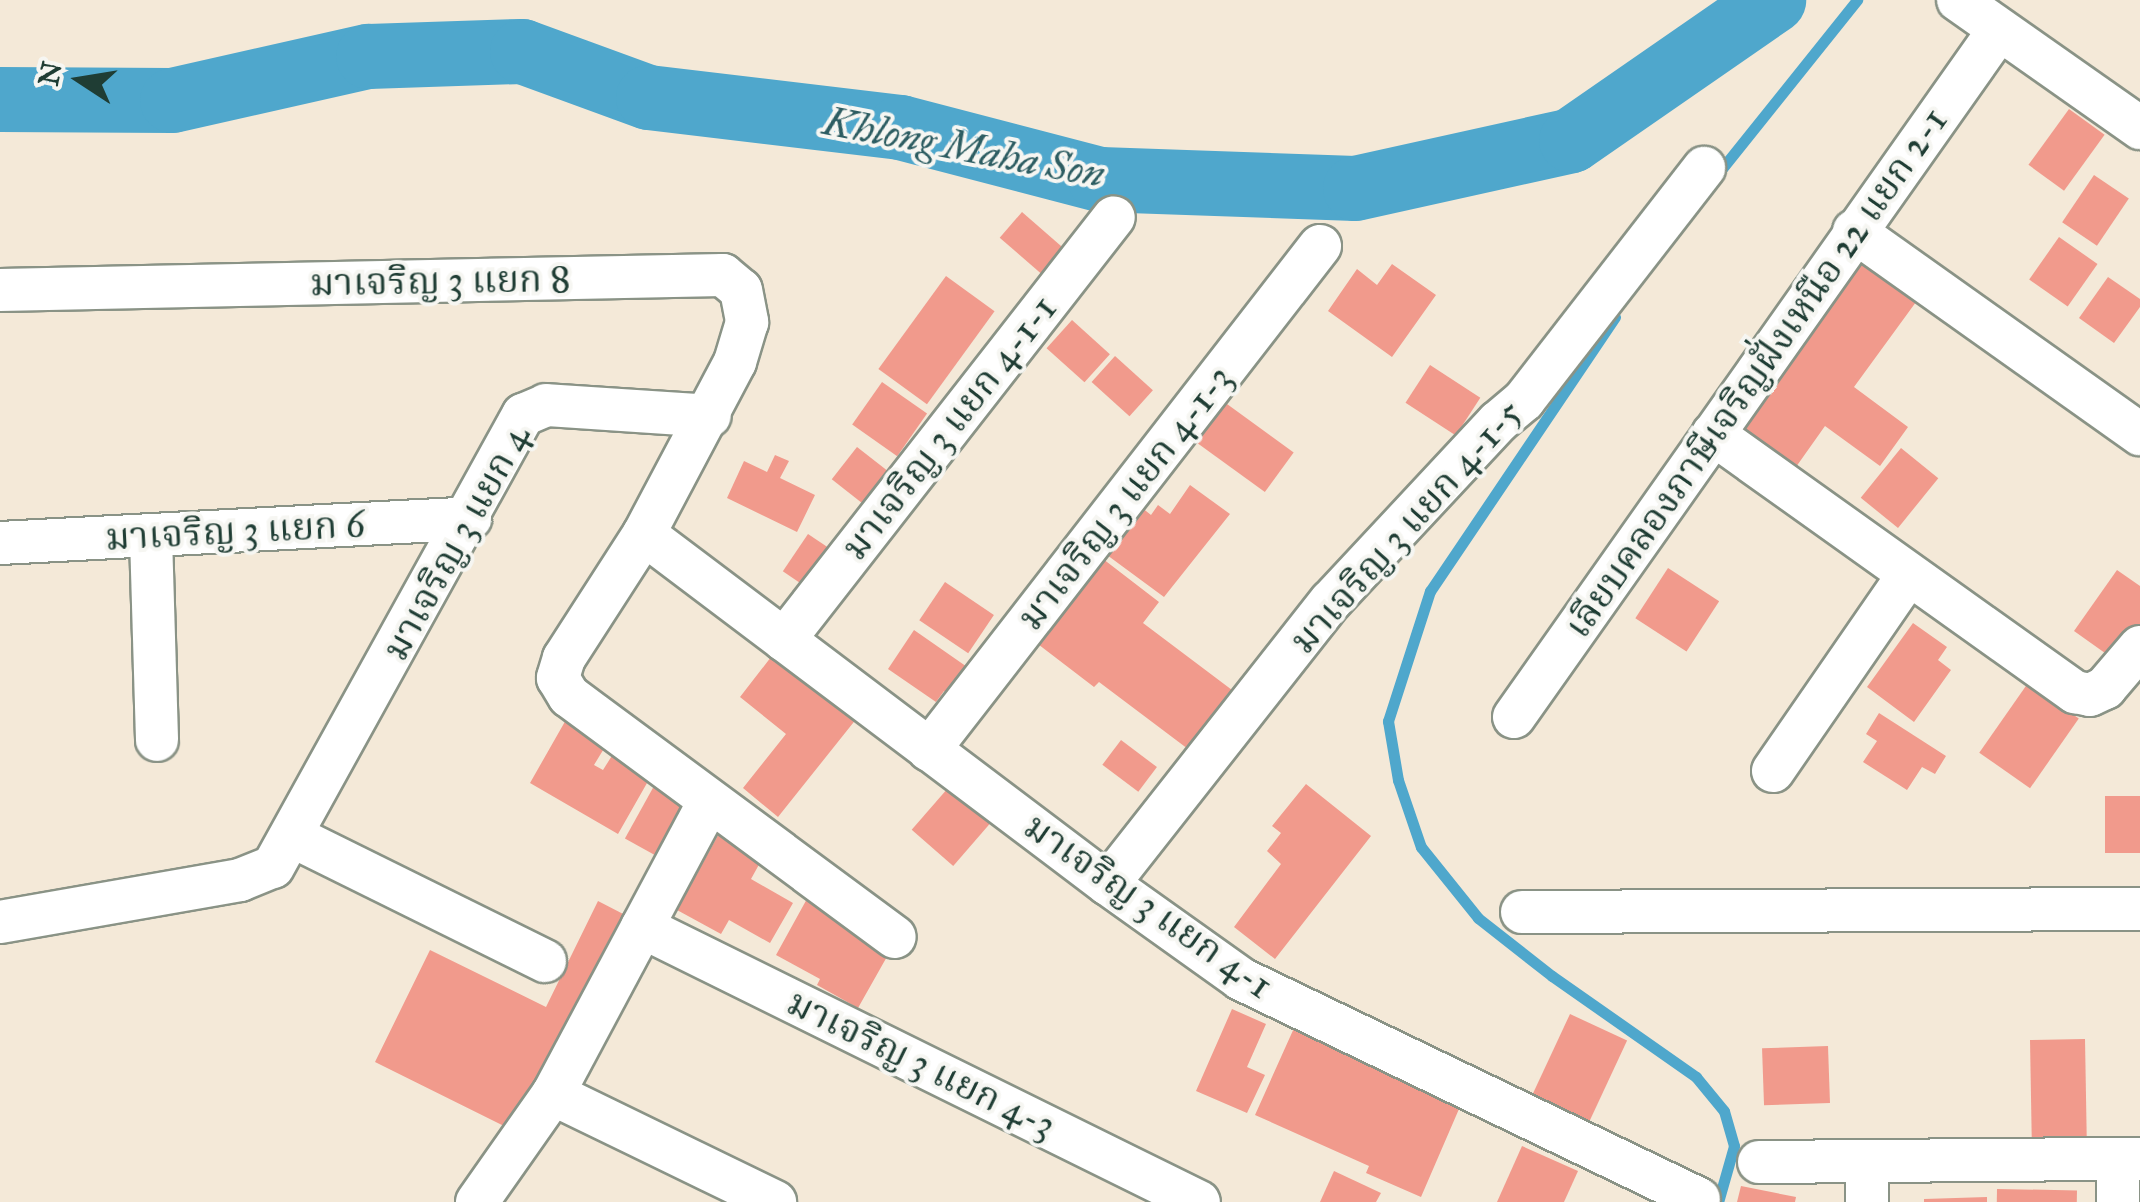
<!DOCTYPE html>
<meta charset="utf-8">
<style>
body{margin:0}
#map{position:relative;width:2140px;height:1202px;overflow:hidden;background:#f4e9d8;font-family:"IM FELL Great Primer","Noto Serif Thai",serif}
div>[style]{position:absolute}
.stream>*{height:11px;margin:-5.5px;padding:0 5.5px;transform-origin:5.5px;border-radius:5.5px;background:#4fa7cc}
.river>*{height:65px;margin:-32.5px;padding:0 32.5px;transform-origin:32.5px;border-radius:32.5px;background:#4fa7cc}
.building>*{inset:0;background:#f19a8c;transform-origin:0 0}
.roads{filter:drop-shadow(2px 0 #8a9386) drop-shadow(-2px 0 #8a9386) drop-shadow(0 2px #8a9386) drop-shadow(0 -2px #8a9386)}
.minor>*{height:42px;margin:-21px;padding:0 21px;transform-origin:21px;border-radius:21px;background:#fff}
span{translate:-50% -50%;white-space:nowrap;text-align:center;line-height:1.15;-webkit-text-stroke:8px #f6f6f2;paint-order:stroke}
.street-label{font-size:38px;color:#1f3d34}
.water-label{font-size:40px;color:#2d5d62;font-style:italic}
.north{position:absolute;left:30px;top:30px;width:100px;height:100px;-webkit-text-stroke:8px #f6f6f2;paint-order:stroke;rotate:282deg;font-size:28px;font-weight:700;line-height:40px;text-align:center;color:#1f3d34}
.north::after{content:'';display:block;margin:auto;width:35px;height:45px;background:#1f3d34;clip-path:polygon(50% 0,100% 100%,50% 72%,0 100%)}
</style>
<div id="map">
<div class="stream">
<div style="left:1716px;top:176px;width:226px;rotate:-51.3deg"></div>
<div style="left:1615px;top:317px;width:331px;rotate:124deg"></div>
<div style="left:1430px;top:591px;width:137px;rotate:107.9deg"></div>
<div style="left:1388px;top:721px;width:60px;rotate:80.4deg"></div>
<div style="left:1398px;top:780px;width:71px;rotate:71.1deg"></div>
<div style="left:1421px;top:847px;width:91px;rotate:51.2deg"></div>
<div style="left:1478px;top:918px;width:94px;rotate:38.1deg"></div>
<div style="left:1552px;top:976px;width:176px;rotate:35deg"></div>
<div style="left:1696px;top:1077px;width:44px;rotate:50.5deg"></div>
<div style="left:1724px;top:1111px;width:36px;rotate:74deg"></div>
<div style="left:1734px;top:1146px;width:58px;rotate:105.9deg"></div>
</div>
<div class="river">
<div style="left:0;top:99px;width:172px;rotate:0.3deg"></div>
<div style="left:172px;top:100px;width:201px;rotate:-12.7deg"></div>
<div style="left:368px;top:56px;width:154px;rotate:-1.9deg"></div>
<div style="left:522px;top:51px;width:134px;rotate:20.1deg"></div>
<div style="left:648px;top:97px;width:254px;rotate:6.8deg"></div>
<div style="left:900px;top:127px;width:207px;rotate:14.6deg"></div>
<div style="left:1100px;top:179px;width:255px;rotate:2deg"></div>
<div style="left:1355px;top:188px;width:221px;rotate:-12.5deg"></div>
<div style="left:1571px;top:140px;width:246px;rotate:-34.7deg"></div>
</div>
<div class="building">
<div style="left:2069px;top:109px;width:44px;height:69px;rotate:36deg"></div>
<div style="left:2094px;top:175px;width:42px;height:57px;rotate:34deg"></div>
<div style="left:1022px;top:212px;width:57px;height:34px;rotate:41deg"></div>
<div style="left:2059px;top:237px;width:47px;height:52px;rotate:35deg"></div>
<div style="clip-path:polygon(1867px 253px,1885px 279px,1916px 302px,1854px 387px,1908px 427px,1880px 466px,1825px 426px,1791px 474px,1739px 436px)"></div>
<div style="clip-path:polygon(1392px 264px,1436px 295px,1392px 357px,1328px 311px,1357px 269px,1377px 285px)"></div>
<div style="left:946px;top:276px;width:60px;height:115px;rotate:36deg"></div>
<div style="clip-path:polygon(2108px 277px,2140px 299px,2140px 307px,2114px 343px,2079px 318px)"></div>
<div style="left:1072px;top:320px;width:51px;height:38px;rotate:42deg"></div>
<div style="left:1115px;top:356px;width:51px;height:35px;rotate:42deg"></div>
<div style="left:1430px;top:365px;width:60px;height:45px;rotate:33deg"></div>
<div style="left:882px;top:382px;width:55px;height:52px;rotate:35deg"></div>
<div style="left:1216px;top:396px;width:96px;height:49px;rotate:36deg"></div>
<div style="left:857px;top:447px;width:46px;height:41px;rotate:38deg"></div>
<div style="left:1901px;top:448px;width:48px;height:64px;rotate:39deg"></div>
<div style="clip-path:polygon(775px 455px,789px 461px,780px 478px,815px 495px,797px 532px,727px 498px,744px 461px,767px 472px)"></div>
<div style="clip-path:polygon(1190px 485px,1230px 514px,1164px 597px,1107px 555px,1141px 507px,1151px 515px,1158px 505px,1170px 514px)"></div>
<div style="left:808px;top:534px;width:27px;height:45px;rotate:34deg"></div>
<div style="clip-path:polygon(1094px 552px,1159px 602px,1143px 623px,1232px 690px,1188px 749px,1099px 682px,1094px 687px,1030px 638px)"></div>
<div style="left:1668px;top:568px;width:61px;height:60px;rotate:33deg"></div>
<div style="clip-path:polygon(2117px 570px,2140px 586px,2140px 633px,2119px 663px,2074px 631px)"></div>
<div style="left:945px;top:582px;width:59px;height:46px;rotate:34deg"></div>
<div style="clip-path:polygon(1913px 623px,1947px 647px,1938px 660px,1951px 670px,1914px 722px,1867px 687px)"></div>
<div style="clip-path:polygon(914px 630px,970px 669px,952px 696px,944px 691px,936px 702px,888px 669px)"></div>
<div style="clip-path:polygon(778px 648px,861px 713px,778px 817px,743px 788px,786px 734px,740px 697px)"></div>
<div style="left:2028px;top:683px;width:62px;height:85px;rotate:35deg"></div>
<div style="clip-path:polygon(1879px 713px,1946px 756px,1935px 774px,1922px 767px,1907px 790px,1863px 762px,1877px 741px,1866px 734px)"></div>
<div style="clip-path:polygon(567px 718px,608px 742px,594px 765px,603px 770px,613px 754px,655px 769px,618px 834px,530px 783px)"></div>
<div style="left:1121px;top:740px;width:45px;height:31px;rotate:37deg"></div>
<div style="left:955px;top:780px;width:55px;height:66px;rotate:41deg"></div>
<div style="clip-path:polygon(1306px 784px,1371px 836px,1275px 959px,1234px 927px,1281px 864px,1267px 851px,1281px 833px,1272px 826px)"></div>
<div style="left:654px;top:786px;width:47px;height:60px;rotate:29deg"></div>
<div style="left:2140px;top:796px;width:57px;height:35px;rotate:90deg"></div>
<div style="clip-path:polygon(722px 828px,766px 852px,751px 879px,793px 903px,770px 943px,729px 920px,721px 934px,677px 910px)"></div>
<div style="clip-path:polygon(808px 897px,893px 946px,858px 1008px,817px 985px,820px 979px,776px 955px)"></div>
<div style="clip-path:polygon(598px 901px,629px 917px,522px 1135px,375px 1062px,430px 950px,546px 1007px)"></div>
<div style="clip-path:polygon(1232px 1009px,1266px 1024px,1247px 1067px,1265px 1075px,1247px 1113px,1196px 1091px)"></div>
<div style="left:1570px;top:1014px;width:63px;height:94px;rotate:25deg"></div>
<div style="clip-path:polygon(1299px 1017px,1349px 1040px,1344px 1053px,1459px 1109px,1421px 1197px,1366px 1173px,1369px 1166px,1255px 1115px)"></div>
<div style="left:2085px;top:1039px;width:104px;height:55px;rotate:89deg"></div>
<div style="left:1828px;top:1046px;width:57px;height:66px;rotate:88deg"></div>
<div style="clip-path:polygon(1522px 1146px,1578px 1171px,1564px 1202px,1497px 1202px)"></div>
<div style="clip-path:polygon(1334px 1171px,1381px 1193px,1376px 1202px,1320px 1202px)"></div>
<div style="clip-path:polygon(1741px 1186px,1796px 1197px,1795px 1202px,1737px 1202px)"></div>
<div style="left:1997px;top:1189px;width:80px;height:13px;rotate:1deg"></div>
<div style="clip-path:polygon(1987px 1197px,1987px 1202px,1924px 1202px,1924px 1199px)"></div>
</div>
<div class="roads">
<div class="minor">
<div style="left:1958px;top:0;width:223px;rotate:35.1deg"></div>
<div style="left:1854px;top:231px;width:351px;rotate:35.4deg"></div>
<div style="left:0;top:290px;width:723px;rotate:-1.19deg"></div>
<div style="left:723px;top:275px;width:23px;rotate:40deg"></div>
<div style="left:741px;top:290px;width:33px;rotate:79deg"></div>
<div style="left:747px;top:322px;width:42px;rotate:106.7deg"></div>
<div style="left:735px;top:362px;width:195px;rotate:117.9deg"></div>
<div style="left:644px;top:534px;width:148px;rotate:122.8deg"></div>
<div style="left:564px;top:658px;width:21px;rotate:107deg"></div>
<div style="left:558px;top:678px;width:21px;rotate:59deg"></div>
<div style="left:569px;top:696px;width:405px;rotate:36.5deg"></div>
<div style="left:1713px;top:434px;width:445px;rotate:35.5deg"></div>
<div style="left:2075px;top:692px;width:15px;rotate:11deg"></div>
<div style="left:2090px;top:695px;width:17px;rotate:-25deg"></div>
<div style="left:2105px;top:688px;width:54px;rotate:-49.5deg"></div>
<div style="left:644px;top:534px;width:581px;rotate:37.03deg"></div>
<div style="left:1108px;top:884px;width:163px;rotate:35.5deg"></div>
<div style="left:1241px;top:979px;width:508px;rotate:25.66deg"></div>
<div style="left:151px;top:537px;width:203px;rotate:88.3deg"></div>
<div style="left:0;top:543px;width:471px;rotate:-3deg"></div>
<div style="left:784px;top:640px;width:536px;rotate:-52.04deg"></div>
<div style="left:1514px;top:717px;width:841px;rotate:-54.78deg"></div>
<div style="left:929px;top:750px;width:638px;rotate:-52.2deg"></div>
<div style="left:1773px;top:771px;width:238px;rotate:-55.4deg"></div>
<div style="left:294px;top:837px;width:280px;rotate:26.3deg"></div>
<div style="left:1108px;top:884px;width:360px;rotate:-51.8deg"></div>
<div style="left:1331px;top:601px;width:245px;rotate:-47deg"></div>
<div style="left:1498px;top:422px;width:34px;rotate:-40deg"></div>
<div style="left:1524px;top:400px;width:294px;rotate:-52.2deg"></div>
<div style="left:1522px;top:912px;width:618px;rotate:-0.28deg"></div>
<div style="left:0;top:922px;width:244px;rotate:-9.9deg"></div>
<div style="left:240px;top:880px;width:35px;rotate:-22deg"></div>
<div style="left:273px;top:867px;width:517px;rotate:-61.05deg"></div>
<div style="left:523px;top:415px;width:25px;rotate:-23deg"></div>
<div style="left:546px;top:405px;width:164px;rotate:3.8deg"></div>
<div style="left:642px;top:927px;width:621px;rotate:26.28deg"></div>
<div style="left:553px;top:1094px;width:247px;rotate:25.9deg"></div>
<div style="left:1867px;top:1161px;width:41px;rotate:90deg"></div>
<div style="left:1759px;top:1162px;width:381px;rotate:-0.5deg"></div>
<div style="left:477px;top:1202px;width:132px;rotate:-54.9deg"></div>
<div style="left:553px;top:1094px;width:331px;rotate:-61.9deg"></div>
<div style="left:2118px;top:1202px;width:42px;rotate:-90deg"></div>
</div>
</div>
<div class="street-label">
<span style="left:440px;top:281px;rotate:-1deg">มาเจริญ 3 แยก 8</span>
<span style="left:1756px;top:373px;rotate:-55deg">เลียบคลองภาษีเจริญฝั่งเหนือ 22 แยก 2-1</span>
<span style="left:949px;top:428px;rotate:-52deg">มาเจริญ 3 แยก 4-1-1</span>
<span style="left:1125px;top:498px;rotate:-52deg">มาเจริญ 3 แยก 4-1-3</span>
<span style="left:1406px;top:527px;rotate:-48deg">มาเจริญ 3 แยก 4-1-5</span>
<span style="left:235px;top:531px;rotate:-3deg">มาเจริญ 3 แยก 6</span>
<span style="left:456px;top:543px;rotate:-61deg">มาเจริญ 3 แยก 4</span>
<span style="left:1148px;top:906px;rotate:35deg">มาเจริญ 3 แยก 4-1</span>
<span style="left:921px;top:1064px;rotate:26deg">มาเจริญ 3 แยก 4-3</span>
</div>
<div class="water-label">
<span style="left:964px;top:148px;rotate:11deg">Khlong Maha Son</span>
</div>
<div class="north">N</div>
</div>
